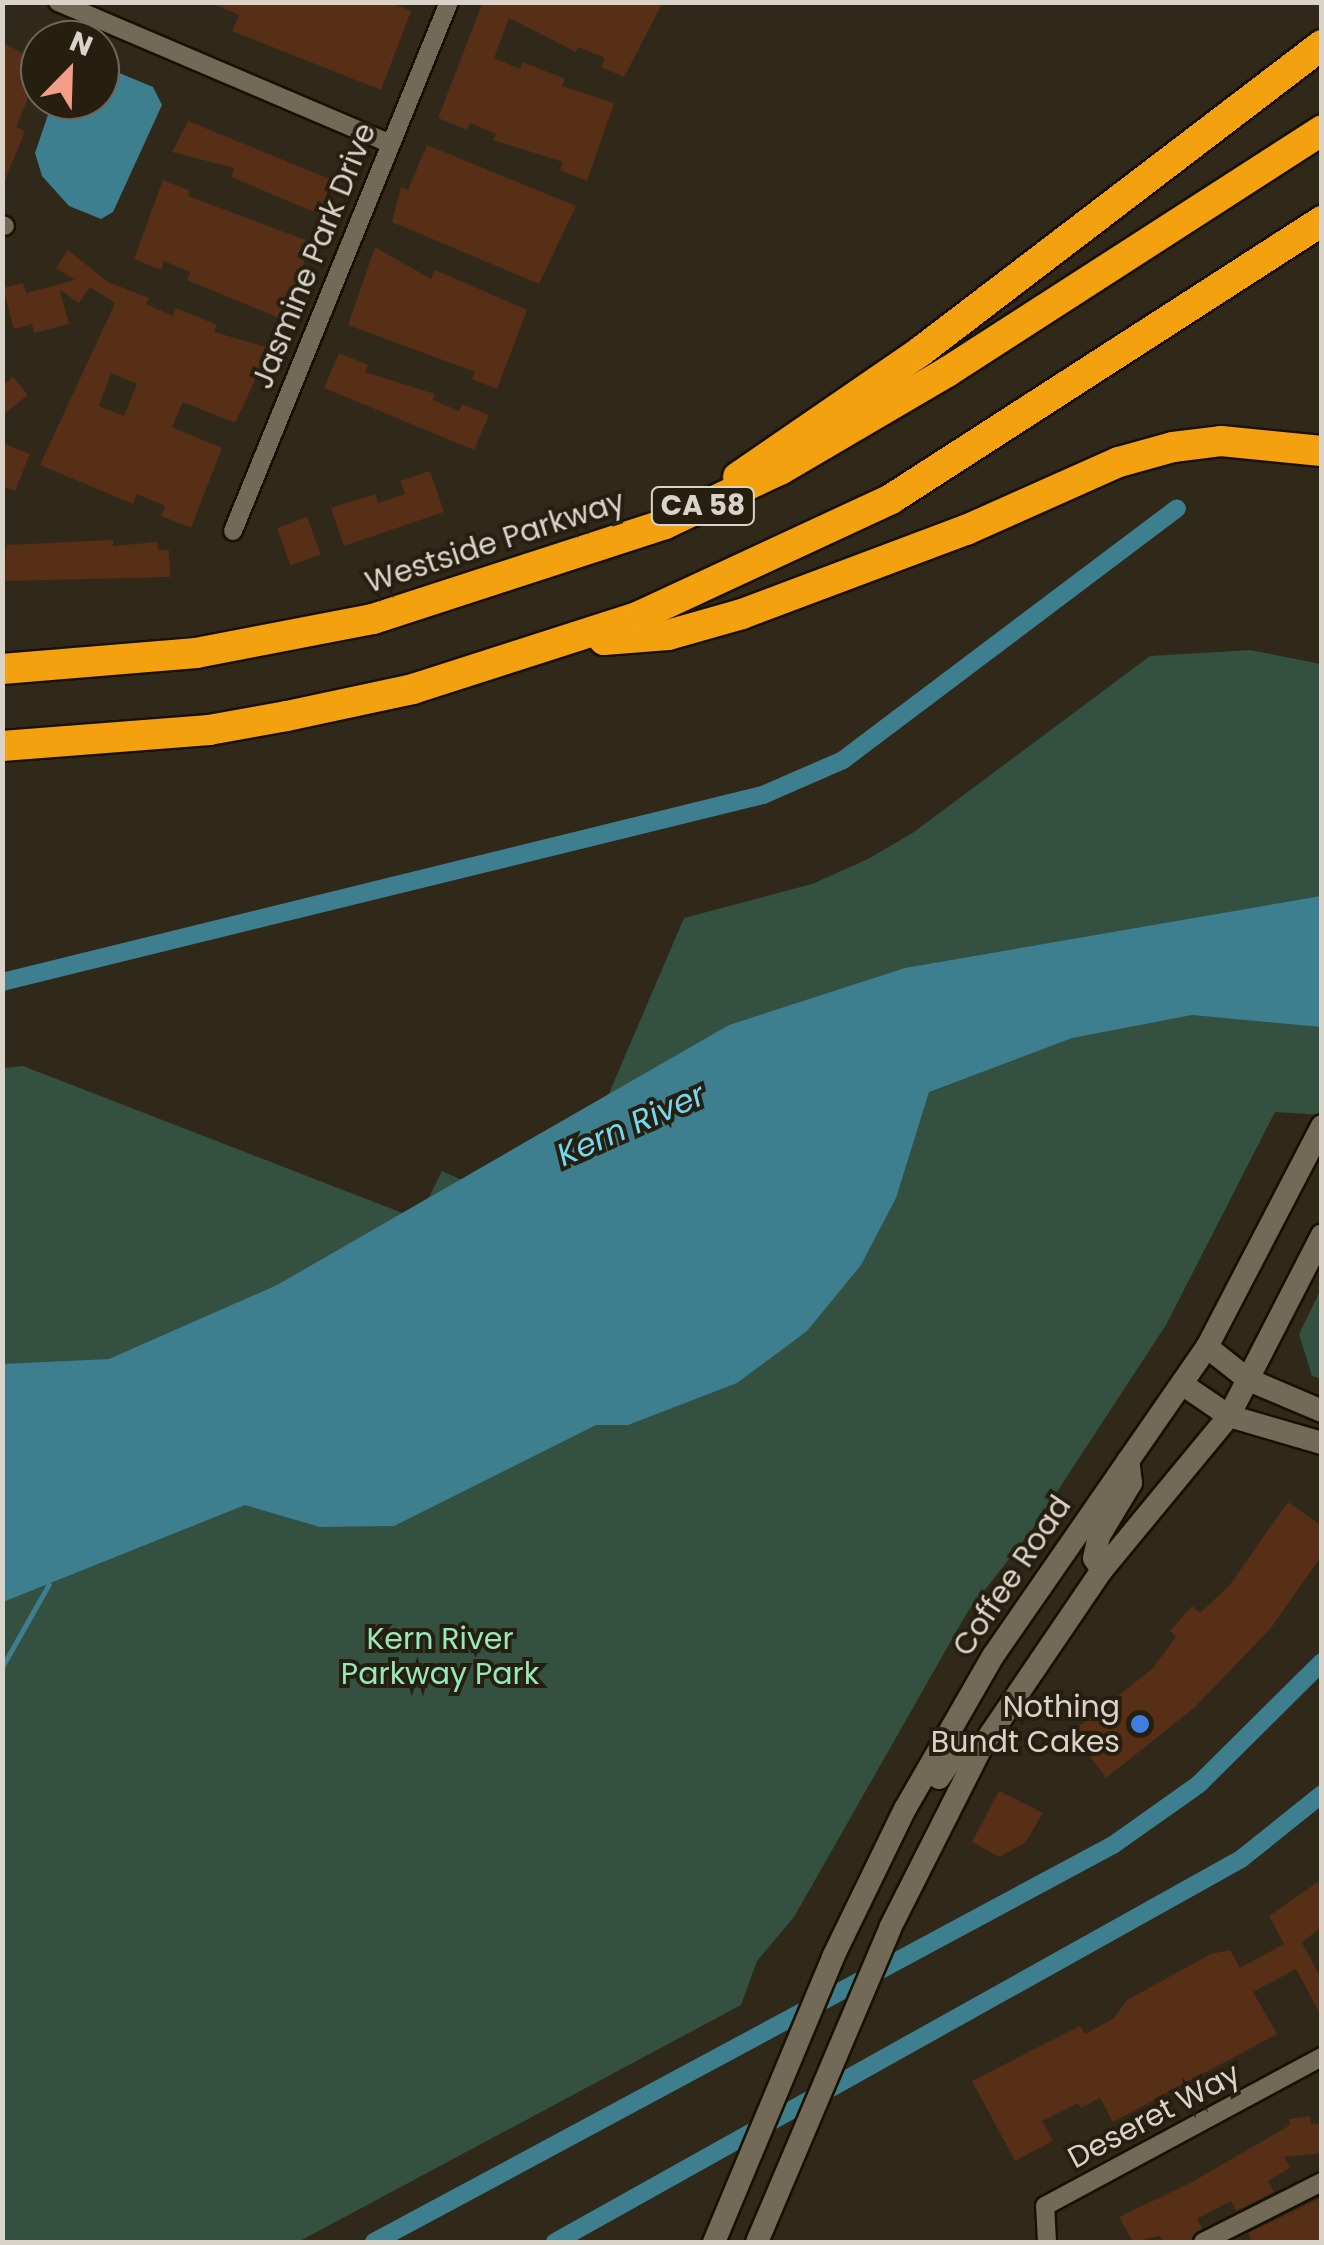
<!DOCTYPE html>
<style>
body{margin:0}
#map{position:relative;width:1324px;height:2245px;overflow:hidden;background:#302818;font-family:Poppins,sans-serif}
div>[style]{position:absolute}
.green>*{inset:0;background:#335041}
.water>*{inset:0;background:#3d7e8f}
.stream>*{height:5px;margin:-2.5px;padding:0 2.5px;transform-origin:2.5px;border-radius:2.5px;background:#3d7e8f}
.canal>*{height:18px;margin:-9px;padding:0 9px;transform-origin:9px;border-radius:9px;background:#3d7e8f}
.building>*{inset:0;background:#572e16;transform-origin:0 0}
.roads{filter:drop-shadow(2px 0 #181103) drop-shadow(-2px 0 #181103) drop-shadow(0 2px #181103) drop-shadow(0 -2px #181103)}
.street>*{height:18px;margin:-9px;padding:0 9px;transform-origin:9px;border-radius:9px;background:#726957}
.secondary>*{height:22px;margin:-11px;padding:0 11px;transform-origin:11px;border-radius:11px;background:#726957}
.highway>*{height:30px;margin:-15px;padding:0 15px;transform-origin:15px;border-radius:15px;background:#f4a110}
.dots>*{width:28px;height:28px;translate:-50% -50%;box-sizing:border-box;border:5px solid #261f0f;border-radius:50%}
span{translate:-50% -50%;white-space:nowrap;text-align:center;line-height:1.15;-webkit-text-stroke:8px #261f0f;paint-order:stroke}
.shield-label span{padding:2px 8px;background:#261f0f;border:2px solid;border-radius:8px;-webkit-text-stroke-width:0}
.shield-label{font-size:28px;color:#d9d3ca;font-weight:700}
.street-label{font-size:30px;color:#d9d3ca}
.park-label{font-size:30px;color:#96e8bd}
.poi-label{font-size:30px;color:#d9d3ca}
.right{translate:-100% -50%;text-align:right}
.water-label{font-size:32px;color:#73d8f2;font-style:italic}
.frame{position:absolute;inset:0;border:5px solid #d9d3ca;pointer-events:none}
.north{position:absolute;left:20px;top:20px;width:100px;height:100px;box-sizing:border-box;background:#261f0f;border:2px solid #6e675a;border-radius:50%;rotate:23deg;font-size:28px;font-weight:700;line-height:40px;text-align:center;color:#d9d3ca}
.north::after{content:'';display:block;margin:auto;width:35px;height:45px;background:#f49e87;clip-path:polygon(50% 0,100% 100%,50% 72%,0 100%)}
</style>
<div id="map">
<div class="green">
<div style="clip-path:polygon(1250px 650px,1321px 664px,1321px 1115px,1275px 1112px,1166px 1325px,1032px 1530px,968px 1611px,794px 1917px,757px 1961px,741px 2005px,298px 2242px,3px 2242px,3px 1068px,23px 1066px,418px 1219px,442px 1171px,554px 1222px,684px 918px,812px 884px,868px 859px,914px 832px,1150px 656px)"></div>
<div style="clip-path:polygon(1321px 1289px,1321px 1379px,1312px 1376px,1299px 1334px)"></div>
</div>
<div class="water">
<div style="clip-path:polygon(100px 65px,153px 87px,162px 105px,113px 212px,101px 219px,69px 206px,42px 176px,35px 153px,53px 100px,100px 100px)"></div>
<div style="clip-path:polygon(1321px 896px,1321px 1027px,1192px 1015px,1072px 1038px,929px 1092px,896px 1198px,861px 1265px,807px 1331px,737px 1383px,628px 1425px,596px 1425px,394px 1526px,320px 1527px,245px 1505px,3px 1602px,3px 1364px,109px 1359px,277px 1285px,729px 1025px,905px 968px)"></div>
</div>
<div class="stream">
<div style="left:2px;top:1667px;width:95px;rotate:-60.5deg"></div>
</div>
<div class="canal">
<div style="left:2px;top:982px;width:784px;rotate:-13.81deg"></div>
<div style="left:763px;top:795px;width:87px;rotate:-23.6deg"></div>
<div style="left:843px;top:760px;width:418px;rotate:-37deg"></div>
<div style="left:374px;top:2242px;width:839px;rotate:-28.25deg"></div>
<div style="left:1113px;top:1845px;width:105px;rotate:-35.3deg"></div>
<div style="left:1199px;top:1784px;width:173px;rotate:-44.8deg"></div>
<div style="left:555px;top:2242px;width:786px;rotate:-29.18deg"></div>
<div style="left:1241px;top:1859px;width:104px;rotate:-38.7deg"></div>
</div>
<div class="building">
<div style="clip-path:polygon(209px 2px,389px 2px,411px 11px,381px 90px,232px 31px,239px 15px)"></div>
<div style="clip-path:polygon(483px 2px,663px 2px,624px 77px,601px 67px,605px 58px,578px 47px,576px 52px,509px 18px,494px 58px,520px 69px,523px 62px,565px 79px,562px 86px,614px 103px,587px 181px,560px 170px,563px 162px,493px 140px,496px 134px,470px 123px,467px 130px,438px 118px)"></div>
<div style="clip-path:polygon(2px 42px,33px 59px,23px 82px,33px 86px,16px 127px,25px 131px,3px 185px)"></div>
<div style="clip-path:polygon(188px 121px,337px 182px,328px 207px,321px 215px,231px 177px,234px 168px,172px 152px)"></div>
<div style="clip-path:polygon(427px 145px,576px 206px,539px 284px,392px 222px,401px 187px,408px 190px)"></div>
<div style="clip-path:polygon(163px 180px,190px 191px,188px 196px,311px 242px,284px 320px,187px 280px,190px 272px,164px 261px,161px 270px,134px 259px)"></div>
<div style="clip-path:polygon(375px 247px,431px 279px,435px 270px,527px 310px,497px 389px,472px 379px,475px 372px,348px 325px)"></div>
<div style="clip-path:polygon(evenodd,68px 250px,108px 282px,149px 298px,146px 304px,173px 316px,176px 308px,217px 325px,214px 332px,270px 348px,235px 423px,183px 402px,172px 427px,222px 448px,191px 528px,161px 516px,165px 506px,137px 494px,133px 504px,40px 465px,115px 303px,90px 287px,79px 303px,60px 290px,69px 324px,34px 333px,32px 324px,14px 329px,3px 288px,23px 283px,26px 293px,75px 280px,56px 268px,68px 250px,111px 373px,137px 384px,124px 416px,99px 406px,111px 373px)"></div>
<div style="clip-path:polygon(339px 353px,368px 365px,365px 372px,435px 394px,433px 400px,459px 411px,462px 404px,489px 415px,474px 450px,324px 388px)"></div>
<div style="clip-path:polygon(13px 377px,28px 395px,2px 416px,2px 386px)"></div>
<div style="clip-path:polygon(2px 443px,30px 454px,15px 491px,2px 486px)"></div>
<div style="clip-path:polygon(430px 471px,444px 512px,344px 546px,331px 508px,375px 494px,378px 503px,405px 494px,400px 481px)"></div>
<div style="left:307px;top:517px;width:40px;height:32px;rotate:70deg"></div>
<div style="clip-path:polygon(113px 540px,113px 546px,157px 542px,158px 550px,169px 550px,170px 577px,5px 581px,6px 545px)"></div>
<div style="clip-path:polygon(1288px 1502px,1322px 1526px,1322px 1555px,1271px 1628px,1194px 1708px,1106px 1778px,1072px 1732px,1152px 1669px,1176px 1637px,1170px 1631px,1192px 1606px,1200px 1613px,1229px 1586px)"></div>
<div style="clip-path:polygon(999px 1791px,1043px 1813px,1025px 1843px,999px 1857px,972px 1842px)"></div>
<div style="clip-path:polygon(1322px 1879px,1322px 1926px,1302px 1943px,1322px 1980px,1322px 2017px,1296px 1969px,1253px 1992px,1277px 2034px,1113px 2122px,1100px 2098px,1081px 2108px,1078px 2103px,1042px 2121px,1053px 2141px,1015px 2161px,972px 2081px,1080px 2026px,1085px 2034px,1113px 2019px,1127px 2000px,1211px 1954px,1230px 1950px,1240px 1968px,1284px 1944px,1269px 1916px)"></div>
<div style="clip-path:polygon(1310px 2116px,1311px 2124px,1322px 2123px,1322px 2153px,1284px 2157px,1290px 2168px,1268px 2181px,1274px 2192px,1236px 2211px,1231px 2201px,1197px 2219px,1202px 2228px,1191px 2242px,1164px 2242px,1160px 2236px,1133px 2242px,1119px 2217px,1192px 2182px,1290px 2125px,1289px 2119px)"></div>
<div style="clip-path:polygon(1322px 2197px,1322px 2242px,1252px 2242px,1248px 2233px)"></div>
</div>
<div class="roads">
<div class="street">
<div style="left:58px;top:2px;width:360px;rotate:23.1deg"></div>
<div style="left:2px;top:225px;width:3px;rotate:18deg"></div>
<div style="left:233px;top:531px;width:571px;rotate:-67.79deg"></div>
<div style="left:1047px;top:2242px;width:36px;rotate:-93deg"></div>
<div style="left:1045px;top:2206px;width:315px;rotate:-28.3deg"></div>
<div style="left:1203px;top:2242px;width:133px;rotate:-26.8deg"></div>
</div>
<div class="secondary">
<div style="left:1207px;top:1347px;width:53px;rotate:38.2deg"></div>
<div style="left:1249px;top:1380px;width:79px;rotate:23deg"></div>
<div style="left:1182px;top:1384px;width:57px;rotate:34.2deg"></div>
<div style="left:1229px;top:1416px;width:97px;rotate:16.2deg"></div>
<div style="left:1102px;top:1570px;width:14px;rotate:-124deg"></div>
<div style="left:1094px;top:1558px;width:23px;rotate:-77deg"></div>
<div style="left:1099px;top:1536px;width:62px;rotate:-58.9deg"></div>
<div style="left:1131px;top:1483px;width:23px;rotate:-97deg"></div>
<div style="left:939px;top:1778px;width:42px;rotate:-55.6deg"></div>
<div style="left:963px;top:1743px;width:19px;rotate:16deg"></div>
<div style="left:714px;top:2242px;width:309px;rotate:-67.3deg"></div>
<div style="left:833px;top:1957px;width:165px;rotate:-64.1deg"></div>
<div style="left:905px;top:1809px;width:177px;rotate:-60.1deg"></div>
<div style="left:993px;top:1656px;width:376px;rotate:-55.3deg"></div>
<div style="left:1207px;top:1347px;width:249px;rotate:-62.5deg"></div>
<div style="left:757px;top:2242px;width:341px;rotate:-67deg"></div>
<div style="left:890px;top:1928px;width:202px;rotate:-63.2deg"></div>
<div style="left:981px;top:1748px;width:215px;rotate:-55.8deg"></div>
<div style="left:1102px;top:1570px;width:200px;rotate:-50.5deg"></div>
<div style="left:1229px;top:1416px;width:203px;rotate:-62.8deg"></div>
</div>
<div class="highway">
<div style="left:738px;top:477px;width:222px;rotate:-34.5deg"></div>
<div style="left:921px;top:351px;width:504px;rotate:-37.35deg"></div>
<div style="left:604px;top:640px;width:64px;rotate:-4.5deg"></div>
<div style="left:668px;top:635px;width:77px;rotate:-15.8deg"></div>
<div style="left:742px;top:614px;width:239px;rotate:-20.6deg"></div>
<div style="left:966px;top:530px;width:167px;rotate:-24deg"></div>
<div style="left:1119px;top:462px;width:56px;rotate:-15.5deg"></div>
<div style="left:1173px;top:447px;width:48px;rotate:-7.1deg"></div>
<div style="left:1221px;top:441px;width:101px;rotate:5.7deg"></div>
<div style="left:2px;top:669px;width:195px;rotate:-4.7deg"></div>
<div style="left:196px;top:653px;width:180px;rotate:-10.9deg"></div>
<div style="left:373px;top:619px;width:307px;rotate:-18deg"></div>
<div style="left:665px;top:524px;width:127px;rotate:-25.2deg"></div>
<div style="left:780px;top:470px;width:194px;rotate:-30.4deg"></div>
<div style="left:947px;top:372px;width:446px;rotate:-32.8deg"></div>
<div style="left:2px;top:746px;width:208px;rotate:-4.4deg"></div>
<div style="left:209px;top:730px;width:79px;rotate:-10.2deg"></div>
<div style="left:287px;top:716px;width:129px;rotate:-12.1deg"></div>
<div style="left:413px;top:689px;width:235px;rotate:-17.8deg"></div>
<div style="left:637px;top:617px;width:280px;rotate:-24.9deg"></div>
<div style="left:891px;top:499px;width:513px;rotate:-32.82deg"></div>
</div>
</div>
<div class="dots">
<div style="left:1140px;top:1724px;background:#3f7fe0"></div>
</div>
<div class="shield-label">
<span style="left:703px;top:506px">CA 58</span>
</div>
<div class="street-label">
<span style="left:314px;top:256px;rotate:-68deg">Jasmine Park Drive</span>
<span style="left:495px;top:542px;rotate:-18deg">Westside Parkway</span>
<span style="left:1012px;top:1576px;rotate:-56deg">Coffee Road</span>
<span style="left:1154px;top:2116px;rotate:-28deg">Deseret Way</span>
</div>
<div class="park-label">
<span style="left:440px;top:1656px">Kern River<br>Parkway Park</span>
</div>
<div class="poi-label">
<span class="right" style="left:1120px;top:1724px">Nothing<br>Bundt Cakes</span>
</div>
<div class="water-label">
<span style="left:631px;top:1125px;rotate:-24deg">Kern River</span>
</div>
<div class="frame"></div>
<div class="north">N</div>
</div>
